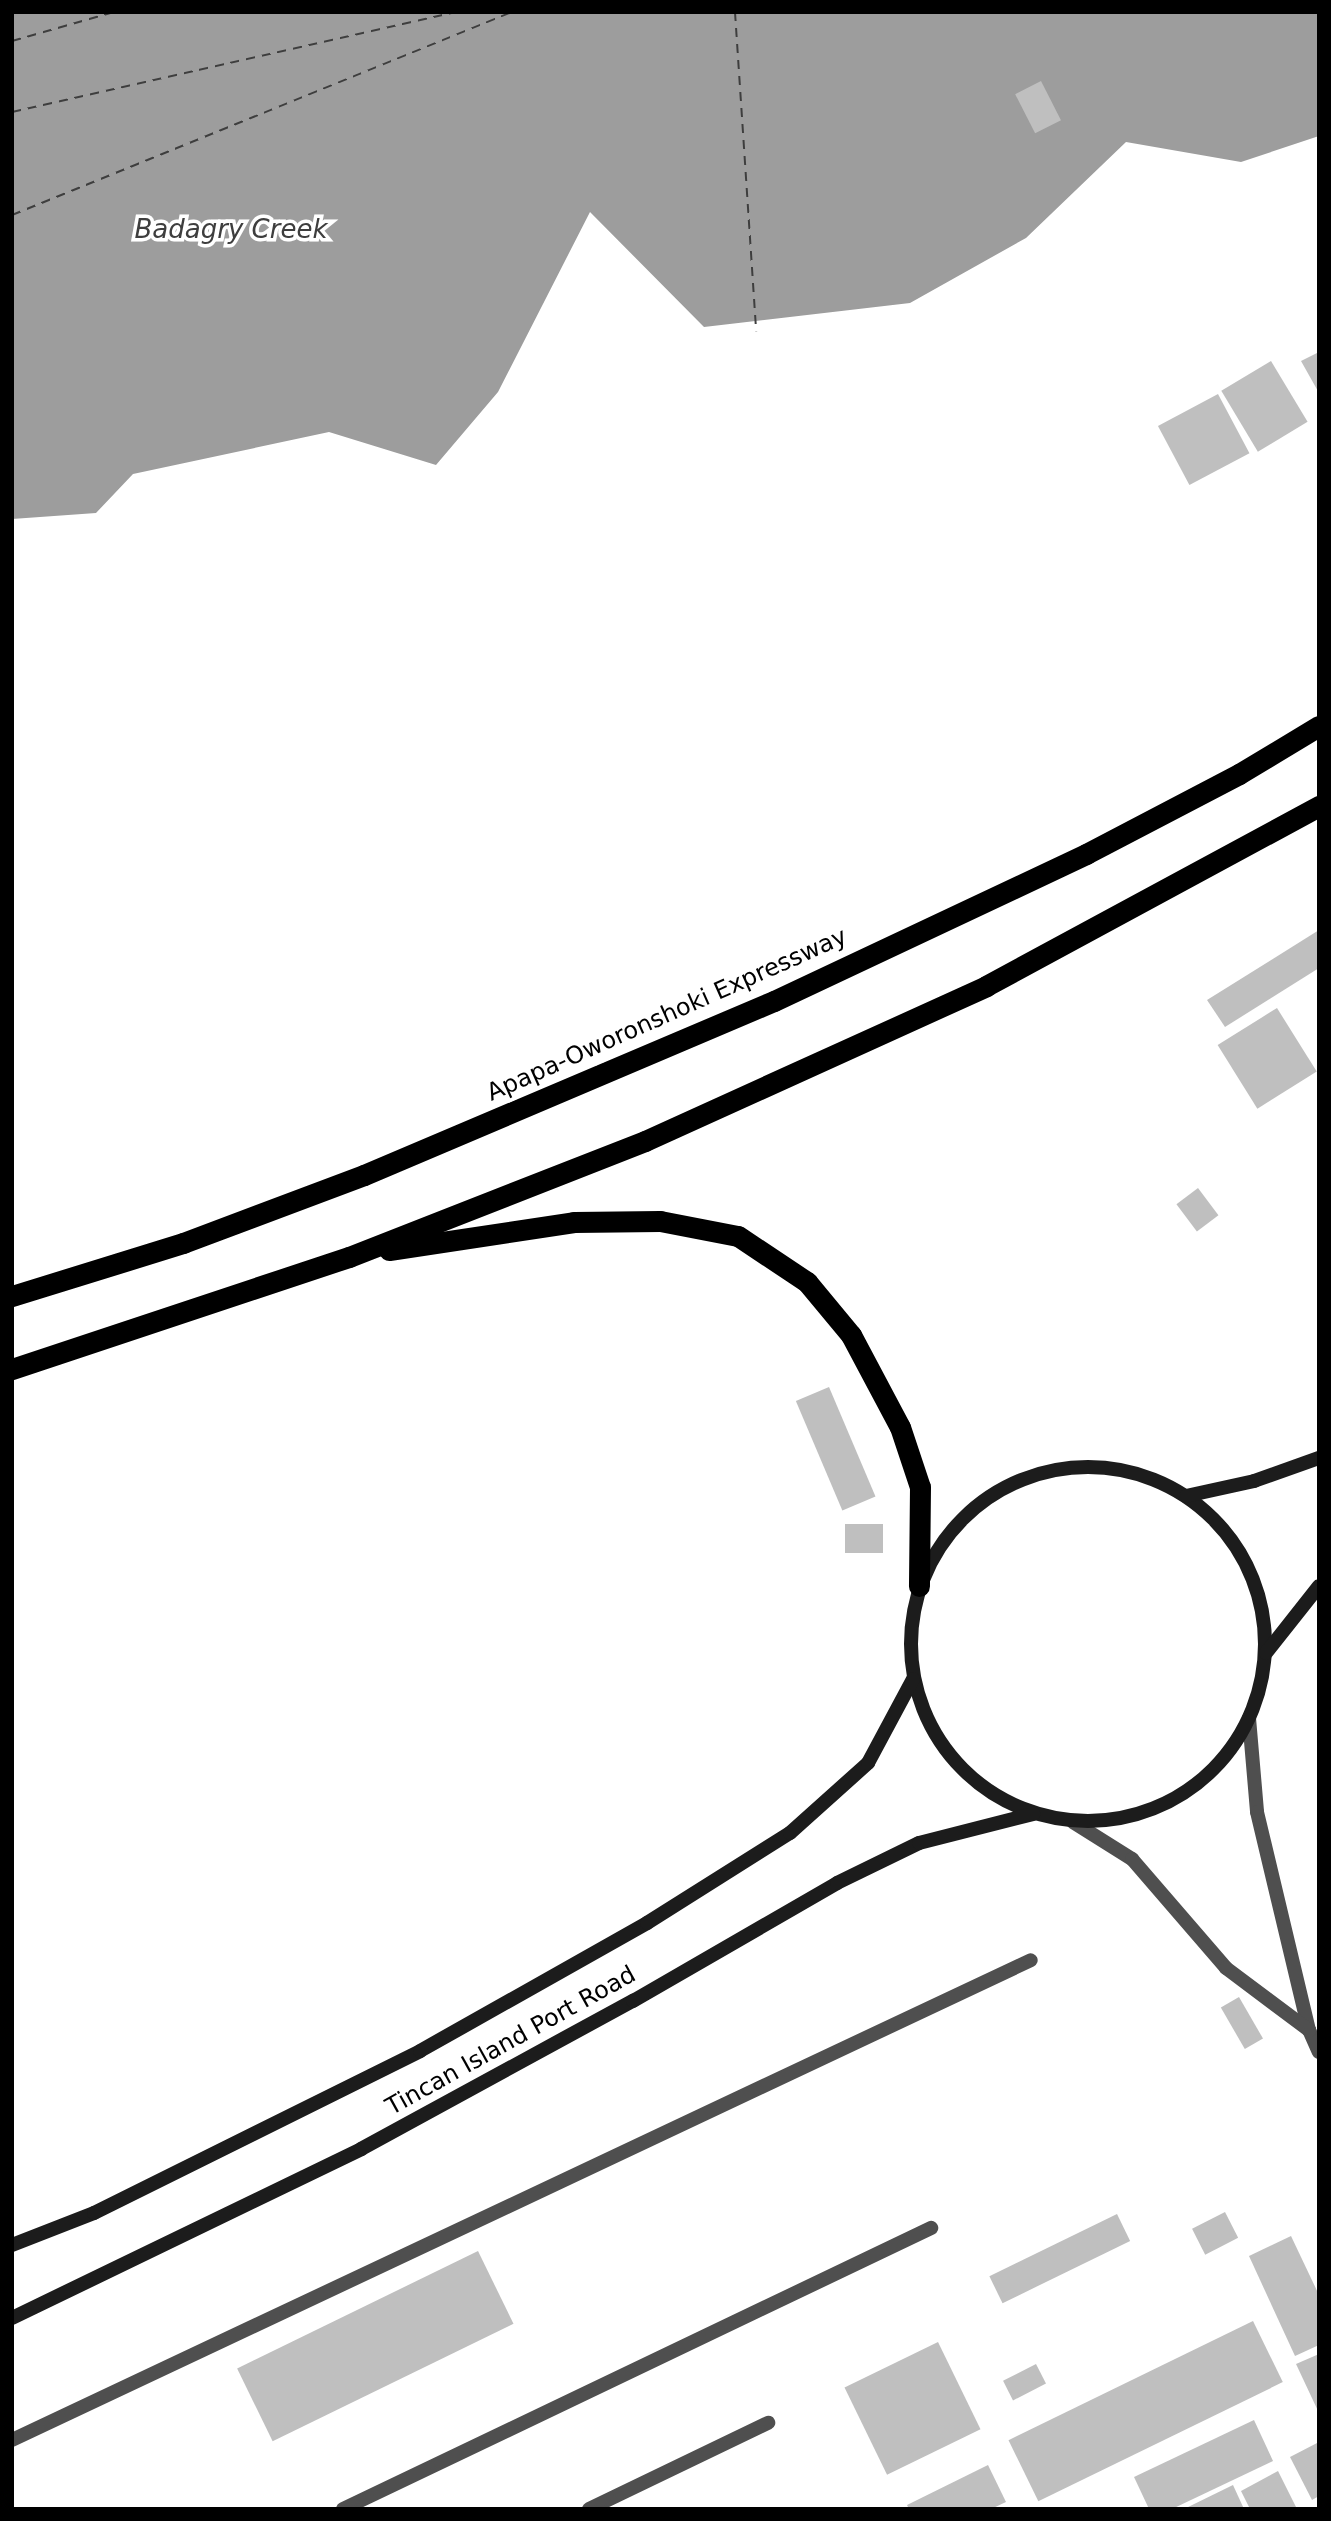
<!DOCTYPE html>
<style>
body{margin:0}
#map{position:relative;width:1331px;height:2521px;overflow:hidden;background:#fff;font-family:"DejaVu Sans",sans-serif}
div>[style]{position:absolute}
.water>*{inset:0;background:#9d9d9d}
.ferry>*{height:2px;margin-top:-1px;transform-origin:0;background:repeating-linear-gradient(90deg,#3e3e3e 0 9px,transparent 0 16px)}
.building>*{inset:0;background:#bfbfbf;transform-origin:0 0}
.lane>*{height:14px;margin:-7px;padding:0 7px;transform-origin:7px;border-radius:7px;background:#4f4f4f}
.secondary>*{height:14px;margin:-7px;padding:0 7px;transform-origin:7px;border-radius:7px;background:#1c1c1c}
.secondary>.ring{margin:-7px;padding:0;box-sizing:content-box;background:none;border:14px solid #1c1c1c;border-radius:50%}
.highway>*{height:21px;margin:-10.5px;padding:0 10.5px;transform-origin:10.5px;border-radius:10.5px;background:#000}
span{translate:-50% -50%;white-space:nowrap;text-align:center;line-height:1.15;-webkit-text-stroke:7px #fff;paint-order:stroke}
.street-label{font-size:24px;color:#000}
.water-label{font-size:26px;color:#3e3e3e;font-style:italic}
.frame{position:absolute;inset:0;border:14px solid #000;pointer-events:none}
</style>
<div id="map">
<div class="water">
<div style="clip-path:polygon(12px 12px,1319px 12px,1319px 136px,1241px 162px,1126px 142px,1026px 238px,910px 303px,704px 327px,590px 212px,498px 392px,436px 465px,329px 432px,133px 474px,96px 513px,12px 519px)"></div>
</div>
<div class="ferry">
<div style="left:735px;top:12px;width:320px;rotate:86.2deg"></div>
<div style="left:12px;top:41px;width:106px;rotate:-15.9deg"></div>
<div style="left:12px;top:112px;width:455px;rotate:-12.7deg"></div>
<div style="left:12px;top:215px;width:540px;rotate:-22.1deg"></div>
</div>
<div class="building">
<div style="left:1041px;top:81px;width:44px;height:29px;rotate:63deg"></div>
<div style="clip-path:polygon(1319px 352px,1319px 393px,1301px 361px)"></div>
<div style="left:1271px;top:361px;width:71px;height:58px;rotate:59deg"></div>
<div style="left:1218px;top:394px;width:67px;height:68px;rotate:62deg"></div>
<div style="clip-path:polygon(1319px 930px,1319px 968px,1225px 1027px,1207px 1000px)"></div>
<div style="left:1277px;top:1008px;width:75px;height:70px;rotate:58deg"></div>
<div style="left:1198px;top:1188px;width:34px;height:27px;rotate:53deg"></div>
<div style="left:829px;top:1387px;width:119px;height:36px;rotate:67deg"></div>
<div style="left:845px;top:1524px;width:38px;height:29px"></div>
<div style="left:1239px;top:1997px;width:48px;height:21px;rotate:60deg"></div>
<div style="left:1225px;top:2212px;width:29px;height:37px;rotate:63deg"></div>
<div style="left:1117px;top:2214px;width:30px;height:142px;rotate:64deg"></div>
<div style="clip-path:polygon(1291px 2236px,1319px 2295px,1319px 2345px,1295px 2356px,1249px 2256px)"></div>
<div style="left:478px;top:2251px;width:81px;height:268px;rotate:64deg"></div>
<div style="left:1253px;top:2321px;width:68px;height:272px;rotate:64deg"></div>
<div style="left:938px;top:2342px;width:97px;height:104px;rotate:64deg"></div>
<div style="clip-path:polygon(1319px 2354px,1319px 2413px,1296px 2364px)"></div>
<div style="left:1036px;top:2364px;width:22px;height:37px;rotate:63deg"></div>
<div style="clip-path:polygon(1254px 2420px,1273px 2461px,1172px 2509px,1149px 2509px,1134px 2477px)"></div>
<div style="clip-path:polygon(1319px 2442px,1319px 2496px,1312px 2500px,1290px 2457px)"></div>
<div style="clip-path:polygon(988px 2465px,1006px 2502px,991px 2509px,909px 2509px,907px 2505px)"></div>
<div style="clip-path:polygon(1278px 2471px,1297px 2509px,1250px 2509px,1241px 2491px)"></div>
<div style="clip-path:polygon(1233px 2485px,1244px 2509px,1184px 2509px)"></div>
</div>
<div class="lane">
<div style="left:1249px;top:1718px;width:94px;rotate:85.1deg"></div>
<div style="left:1257px;top:1812px;width:224px;rotate:76.6deg"></div>
<div style="left:1309px;top:2030px;width:24px;rotate:66deg"></div>
<div style="left:1073px;top:1822px;width:70px;rotate:32.1deg"></div>
<div style="left:1132px;top:1859px;width:144px;rotate:49.2deg"></div>
<div style="left:1226px;top:1968px;width:104px;rotate:36.8deg"></div>
<div style="left:12px;top:2440px;width:1126px;rotate:-25.22deg"></div>
<div style="left:343px;top:2509px;width:652px;rotate:-25.54deg"></div>
<div style="left:589px;top:2509px;width:199px;rotate:-25.7deg"></div>
</div>
<div class="secondary">
<div class="ring" style="left:911px;top:1467px;width:340px;height:340px"></div>
<div style="left:1186px;top:1496px;width:70px;rotate:-12.4deg"></div>
<div style="left:1254px;top:1481px;width:69px;rotate:-19.5deg"></div>
<div style="left:1266px;top:1653px;width:85px;rotate:-51.7deg"></div>
<div style="left:12px;top:2245px;width:88px;rotate:-21.3deg"></div>
<div style="left:94px;top:2213px;width:364px;rotate:-26.4deg"></div>
<div style="left:420px;top:2051px;width:261px;rotate:-29.4deg"></div>
<div style="left:647px;top:1923px;width:169px;rotate:-32.2deg"></div>
<div style="left:790px;top:1833px;width:105px;rotate:-41.9deg"></div>
<div style="left:868px;top:1763px;width:95px;rotate:-61.8deg"></div>
<div style="left:12px;top:2318px;width:388px;rotate:-25.8deg"></div>
<div style="left:361px;top:2149px;width:310px;rotate:-28.6deg"></div>
<div style="left:633px;top:2001px;width:236px;rotate:-30deg"></div>
<div style="left:837px;top:1883px;width:91px;rotate:-26deg"></div>
<div style="left:919px;top:1843px;width:118px;rotate:-14.3deg"></div>
</div>
<div class="highway">
<div style="left:389px;top:1250px;width:187px;rotate:-8.6deg"></div>
<div style="left:574px;top:1222px;width:86px;rotate:-0.7deg"></div>
<div style="left:660px;top:1221px;width:79px;rotate:10.9deg"></div>
<div style="left:738px;top:1236px;width:83px;rotate:33.7deg"></div>
<div style="left:807px;top:1282px;width:69px;rotate:50.3deg"></div>
<div style="left:851px;top:1335px;width:104px;rotate:62deg"></div>
<div style="left:900px;top:1427px;width:63px;rotate:71.6deg"></div>
<div style="left:920px;top:1487px;width:99px;rotate:90.6deg"></div>
<div style="left:12px;top:1296px;width:179px;rotate:-17.2deg"></div>
<div style="left:183px;top:1243px;width:193px;rotate:-20.6deg"></div>
<div style="left:364px;top:1175px;width:445px;rotate:-23deg"></div>
<div style="left:774px;top:1001px;width:345px;rotate:-25.2deg"></div>
<div style="left:1086px;top:854px;width:173px;rotate:-27.6deg"></div>
<div style="left:1239px;top:774px;width:93px;rotate:-31deg"></div>
<div style="left:12px;top:1369px;width:355px;rotate:-18.4deg"></div>
<div style="left:349px;top:1257px;width:318px;rotate:-21.4deg"></div>
<div style="left:645px;top:1141px;width:375px;rotate:-24.4deg"></div>
<div style="left:986px;top:986px;width:379px;rotate:-28.4deg"></div>
</div>
<div class="street-label">
<span style="left:667px;top:1015px;rotate:-24deg">Apapa-Oworonshoki Expressway</span>
<span style="left:511px;top:2041px;rotate:-29deg">Tincan Island Port Road</span>
</div>
<div class="water-label">
<span style="left:231px;top:230px">Badagry Creek</span>
</div>
<div class="frame"></div>
</div>
